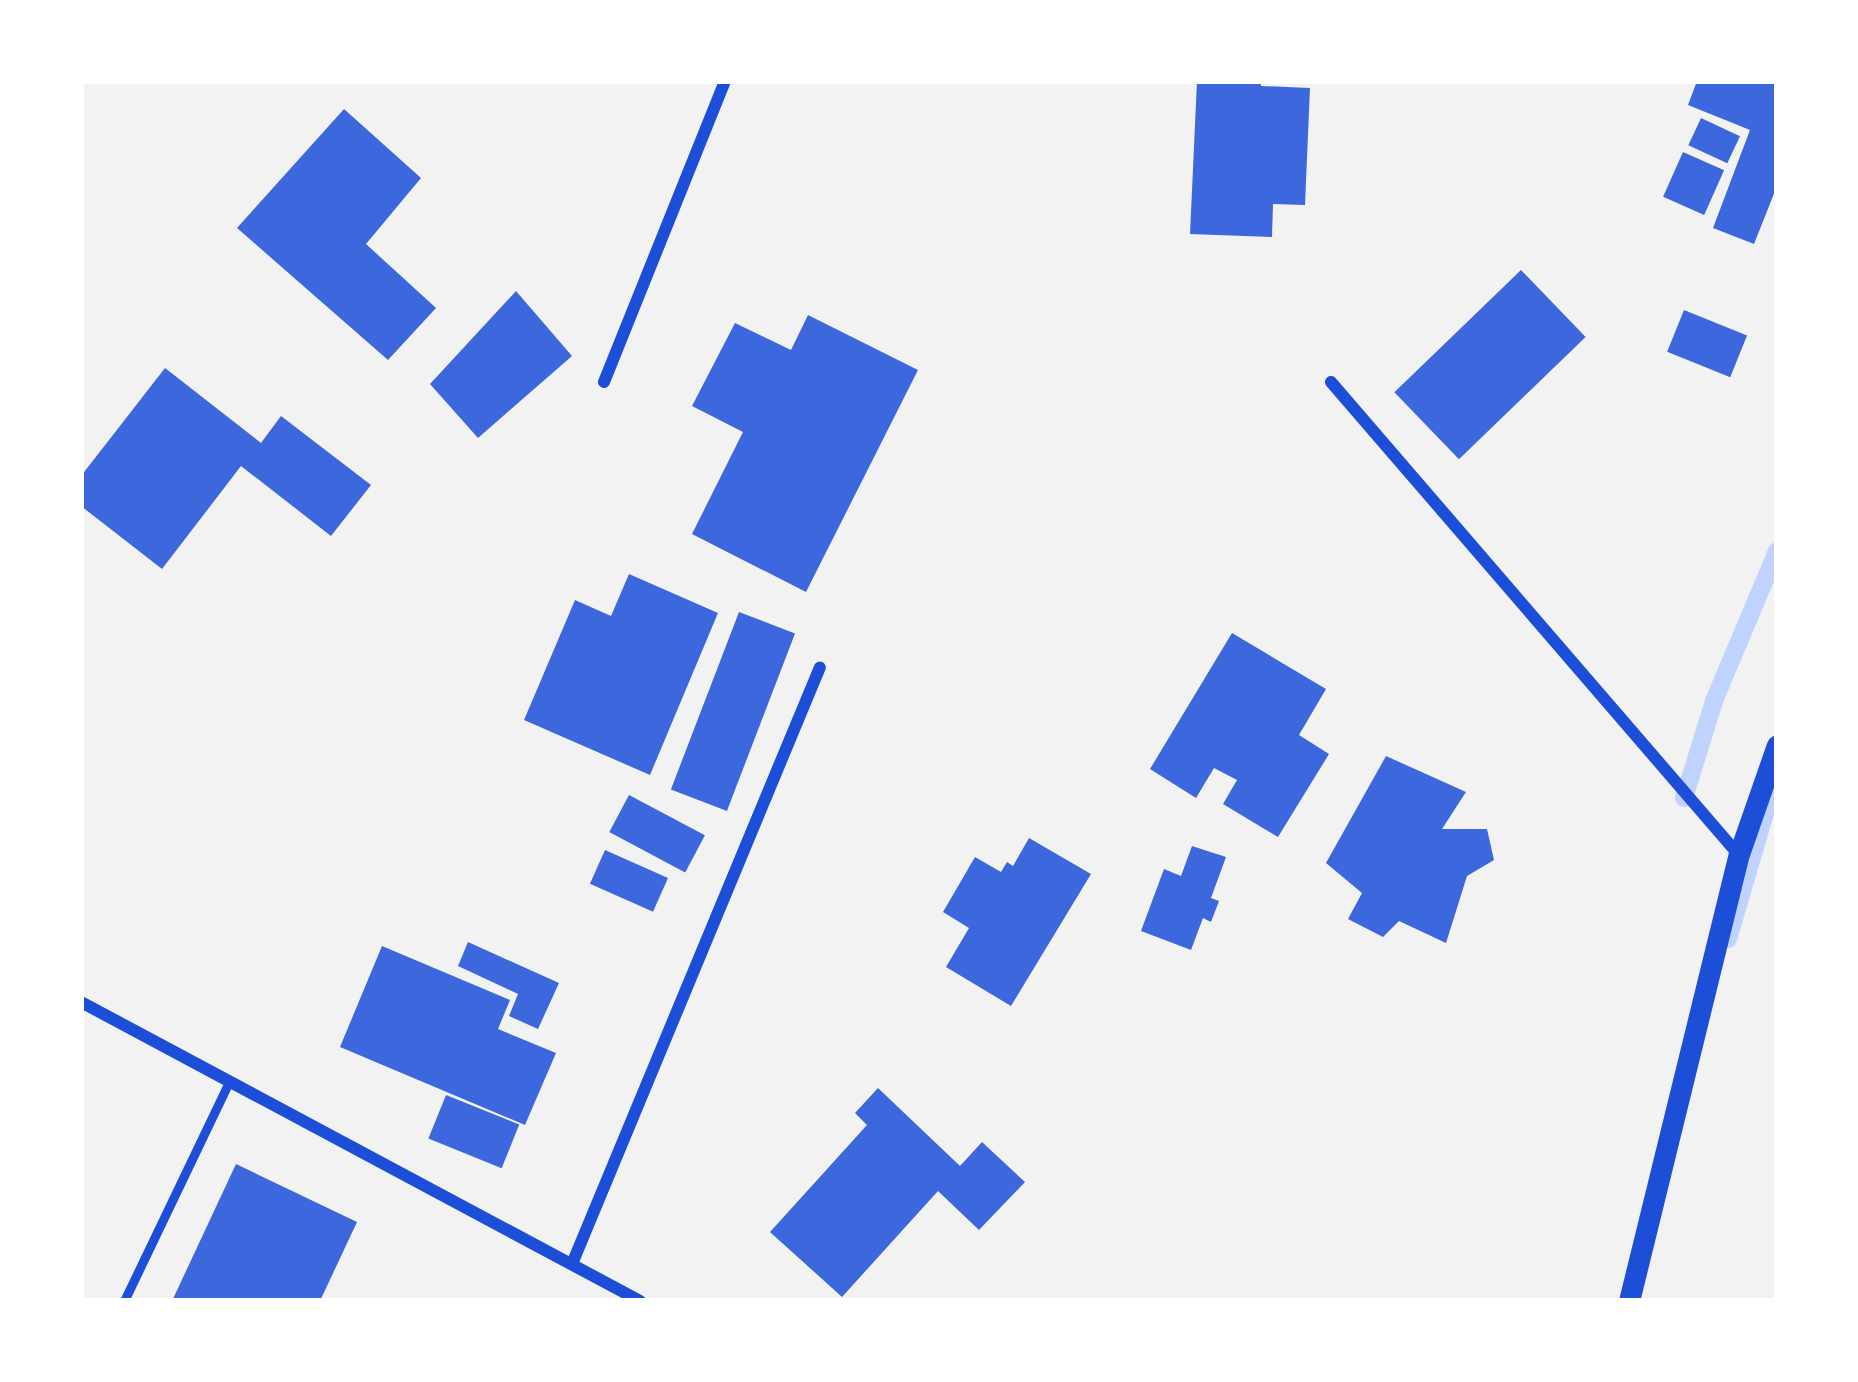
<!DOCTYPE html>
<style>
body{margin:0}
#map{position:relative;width:1858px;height:1382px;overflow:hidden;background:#f2f2f2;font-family:Spectral,serif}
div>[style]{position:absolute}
.stream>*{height:18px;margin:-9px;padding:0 9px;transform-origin:9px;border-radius:9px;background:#bfd3fe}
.building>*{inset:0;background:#3d67dc;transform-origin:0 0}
.service>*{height:9px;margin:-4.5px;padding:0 4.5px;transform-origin:4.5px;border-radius:4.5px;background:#1d4ed8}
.minor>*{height:12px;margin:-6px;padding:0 6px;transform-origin:6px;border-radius:6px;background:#1d4ed8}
.tertiary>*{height:21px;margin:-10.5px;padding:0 10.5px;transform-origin:10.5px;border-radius:10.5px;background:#1d4ed8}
span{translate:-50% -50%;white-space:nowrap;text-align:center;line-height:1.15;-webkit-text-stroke:9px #fff;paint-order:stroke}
.frame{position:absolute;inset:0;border:84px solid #fff;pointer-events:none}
</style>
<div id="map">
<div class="stream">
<div style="left:1684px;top:798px;width:102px;rotate:-72.8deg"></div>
<div style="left:1714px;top:701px;width:163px;rotate:-67.2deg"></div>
<div style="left:1728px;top:939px;width:163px;rotate:-73.6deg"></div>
</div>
<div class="building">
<div style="clip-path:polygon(1197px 81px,1261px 81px,1261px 86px,1310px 88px,1305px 205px,1273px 204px,1272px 237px,1190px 234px)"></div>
<div style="clip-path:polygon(1697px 81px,1777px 81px,1777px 186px,1754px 244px,1713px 228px,1750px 130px,1688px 105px)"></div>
<div style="clip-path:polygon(344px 109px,421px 178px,366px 244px,436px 308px,388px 360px,237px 228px)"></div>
<div style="left:1701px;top:118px;width:43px;height:30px;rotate:25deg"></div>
<div style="left:1683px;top:152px;width:45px;height:49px;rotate:24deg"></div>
<div style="left:1521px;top:270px;width:93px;height:176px;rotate:46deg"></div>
<div style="clip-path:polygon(516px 291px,572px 356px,478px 438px,430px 384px)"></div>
<div style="left:1684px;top:310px;width:68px;height:45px;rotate:22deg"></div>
<div style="clip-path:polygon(808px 315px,918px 370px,806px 592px,692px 534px,743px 432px,692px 406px,735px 323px,791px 350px)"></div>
<div style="clip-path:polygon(165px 368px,261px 443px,281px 416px,371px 485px,331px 536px,241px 466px,162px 569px,81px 506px,81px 476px)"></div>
<div style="clip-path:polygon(629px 574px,718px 613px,650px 775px,524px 720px,575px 600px,611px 616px)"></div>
<div style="left:739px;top:612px;width:60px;height:190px;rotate:21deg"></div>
<div style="clip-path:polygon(1232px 633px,1326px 689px,1299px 735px,1329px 754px,1278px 837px,1223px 804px,1237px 780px,1214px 768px,1196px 798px,1150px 769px)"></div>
<div style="clip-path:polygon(1386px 756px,1466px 792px,1442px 829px,1487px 829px,1494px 860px,1467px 876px,1446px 943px,1399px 921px,1383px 937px,1348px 919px,1362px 893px,1326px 863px)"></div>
<div style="left:629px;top:795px;width:86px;height:42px;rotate:28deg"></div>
<div style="clip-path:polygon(1029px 838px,1091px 874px,1011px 1006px,946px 967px,969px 928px,943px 912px,975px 857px,1001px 872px,1007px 862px,1013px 866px)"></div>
<div style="clip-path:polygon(1192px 846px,1226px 857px,1211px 898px,1219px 901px,1211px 922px,1203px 918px,1191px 950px,1141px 931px,1164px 869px,1181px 876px)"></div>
<div style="left:605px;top:850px;width:69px;height:37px;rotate:24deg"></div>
<div style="clip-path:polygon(468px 942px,559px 983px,538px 1029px,509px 1016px,518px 994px,458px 966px)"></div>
<div style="clip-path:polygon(382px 946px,510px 1000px,498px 1029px,556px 1053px,525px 1125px,340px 1047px)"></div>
<div style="clip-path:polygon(878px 1088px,960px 1166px,982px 1142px,1025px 1182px,979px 1230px,938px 1191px,842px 1297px,770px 1232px,867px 1125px,855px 1113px)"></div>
<div style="left:446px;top:1095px;width:79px;height:47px;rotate:22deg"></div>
<div style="clip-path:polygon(236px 1164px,357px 1222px,320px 1301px,172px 1301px)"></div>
</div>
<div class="service">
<div style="left:124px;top:1301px;width:243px;rotate:-64.4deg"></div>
</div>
<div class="minor">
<div style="left:604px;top:382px;width:324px;rotate:-68.1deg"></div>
<div style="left:1331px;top:382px;width:623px;rotate:49.23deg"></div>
<div style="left:81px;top:1002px;width:634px;rotate:28.14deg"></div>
<div style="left:572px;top:1264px;width:646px;rotate:-67.44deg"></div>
</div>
<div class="tertiary">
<div style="left:1629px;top:1301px;width:460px;rotate:-76.2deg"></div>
<div style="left:1739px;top:854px;width:115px;rotate:-70.8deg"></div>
</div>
<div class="frame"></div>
</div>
